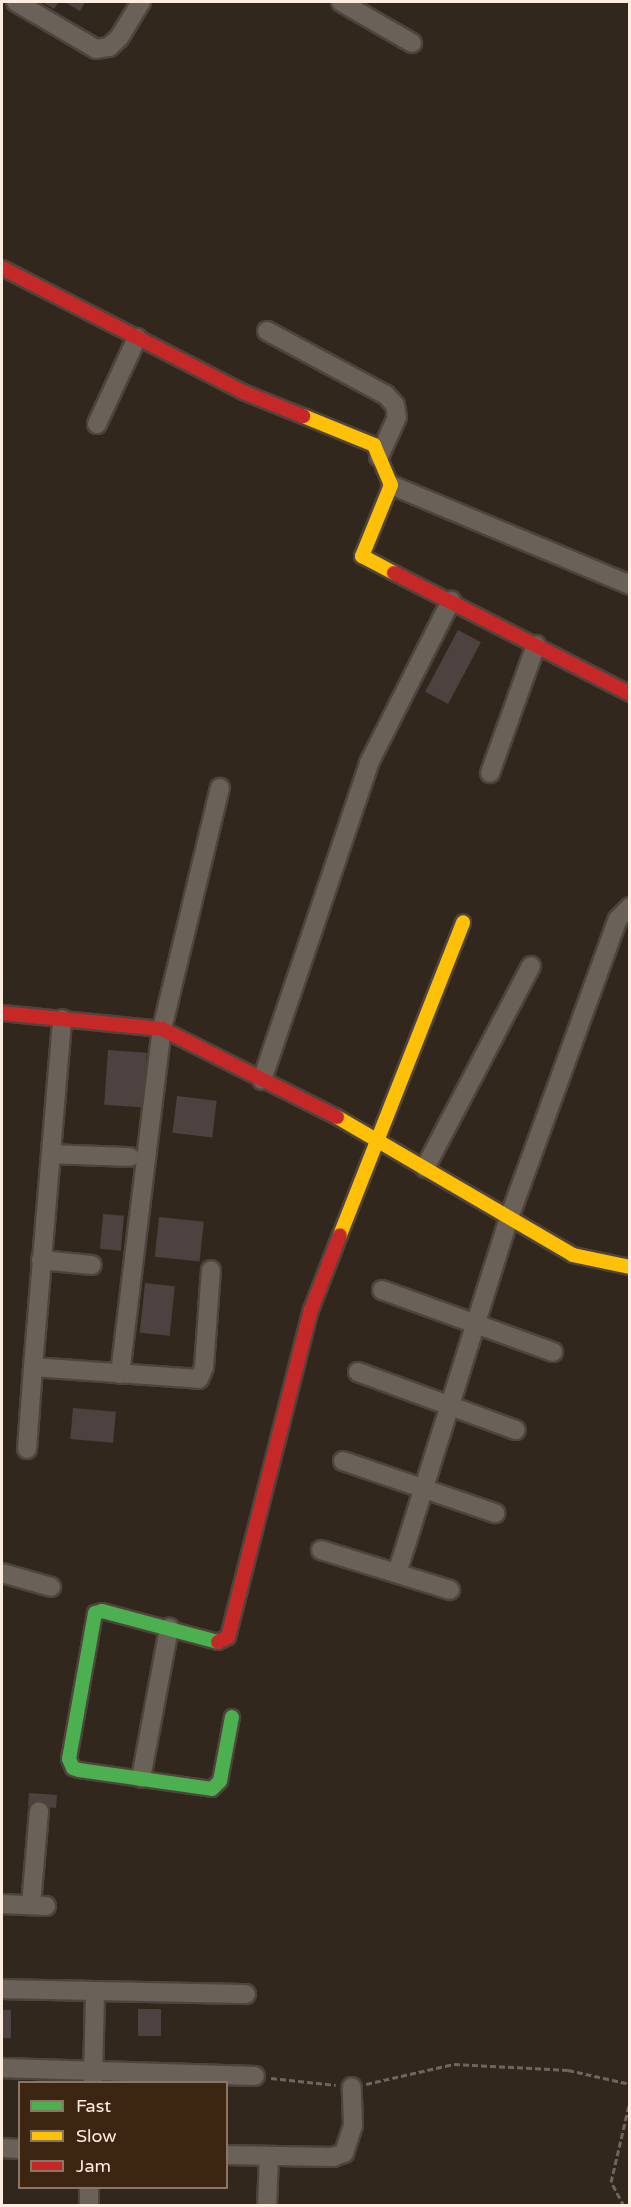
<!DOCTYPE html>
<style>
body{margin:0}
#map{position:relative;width:631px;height:2207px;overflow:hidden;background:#32271c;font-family:"Varela Round",sans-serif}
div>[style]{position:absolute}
.building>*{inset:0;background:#4d4240;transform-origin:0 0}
.path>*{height:3px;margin-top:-1.5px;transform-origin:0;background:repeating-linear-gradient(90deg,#6e655d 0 6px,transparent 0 9px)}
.roads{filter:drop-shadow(2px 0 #4f443c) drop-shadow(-2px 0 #4f443c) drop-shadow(0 2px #4f443c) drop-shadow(0 -2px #4f443c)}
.street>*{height:18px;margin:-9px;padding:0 9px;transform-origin:9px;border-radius:9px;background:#6a6158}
.fast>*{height:14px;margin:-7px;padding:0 7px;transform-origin:7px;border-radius:7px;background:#4caf50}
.slow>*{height:14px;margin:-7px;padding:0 7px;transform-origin:7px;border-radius:7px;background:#ffc107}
.jam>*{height:14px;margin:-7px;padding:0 7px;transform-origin:7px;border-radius:7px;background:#c62828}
span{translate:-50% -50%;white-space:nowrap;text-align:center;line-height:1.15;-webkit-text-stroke:6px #3c2612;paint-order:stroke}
.frame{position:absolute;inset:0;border:3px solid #fdede1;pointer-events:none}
.legend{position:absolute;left:18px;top:2081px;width:210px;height:108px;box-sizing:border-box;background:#3c2612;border:2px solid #897665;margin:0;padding:8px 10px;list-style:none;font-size:18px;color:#fdede1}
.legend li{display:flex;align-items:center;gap:12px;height:30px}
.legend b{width:30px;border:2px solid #897665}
</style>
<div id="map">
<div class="building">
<div style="clip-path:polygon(42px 2px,59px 2px,54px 9px)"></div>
<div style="clip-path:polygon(65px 2px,85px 2px,80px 11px)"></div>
<div style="left:458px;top:630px;width:26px;height:70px;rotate:28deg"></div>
<div style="left:108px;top:1050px;width:39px;height:55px;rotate:4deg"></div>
<div style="left:177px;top:1096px;width:40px;height:37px;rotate:7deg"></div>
<div style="left:103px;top:1214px;width:21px;height:35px;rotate:5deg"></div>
<div style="left:159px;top:1217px;width:45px;height:40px;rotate:6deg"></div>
<div style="left:145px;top:1283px;width:30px;height:50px;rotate:6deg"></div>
<div style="left:73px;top:1408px;width:43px;height:31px;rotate:5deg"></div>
<div style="left:29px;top:1793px;width:28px;height:13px;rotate:4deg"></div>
<div style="left:138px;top:2009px;width:23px;height:27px"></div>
<div style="left:2px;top:2010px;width:9px;height:28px"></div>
</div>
<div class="path">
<div style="left:271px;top:2078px;width:65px;rotate:6.1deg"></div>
<div style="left:366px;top:2084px;width:90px;rotate:-12.8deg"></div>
<div style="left:454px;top:2064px;width:114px;rotate:3deg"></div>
<div style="left:568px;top:2070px;width:64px;rotate:12.7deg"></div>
<div style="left:624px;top:2206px;width:27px;rotate:-118deg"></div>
<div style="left:611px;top:2182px;width:83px;rotate:-76.8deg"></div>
</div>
<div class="roads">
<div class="street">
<div style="left:16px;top:2px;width:93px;rotate:30.4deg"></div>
<div style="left:96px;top:49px;width:13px;rotate:-9deg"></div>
<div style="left:109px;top:47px;width:13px;rotate:-42deg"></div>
<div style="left:119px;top:38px;width:42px;rotate:-58.6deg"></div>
<div style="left:341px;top:2px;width:82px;rotate:30deg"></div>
<div style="left:267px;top:331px;width:135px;rotate:28.3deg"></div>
<div style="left:386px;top:395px;width:13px;rotate:48deg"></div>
<div style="left:395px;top:405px;width:12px;rotate:81deg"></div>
<div style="left:397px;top:417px;width:44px;rotate:114.2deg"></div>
<div style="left:97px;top:424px;width:95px;rotate:-65.1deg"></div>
<div style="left:391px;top:485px;width:259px;rotate:22.7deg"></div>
<div style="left:490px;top:773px;width:136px;rotate:-70.2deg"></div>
<div style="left:262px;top:1080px;width:335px;rotate:-71.3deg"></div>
<div style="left:369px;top:763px;width:182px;rotate:-63.2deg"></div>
<div style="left:51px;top:1154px;width:79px;rotate:2.2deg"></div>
<div style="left:425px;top:1168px;width:228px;rotate:-62.3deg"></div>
<div style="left:41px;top:1260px;width:51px;rotate:5.6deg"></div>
<div style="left:382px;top:1290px;width:182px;rotate:19.9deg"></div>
<div style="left:33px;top:1367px;width:349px;rotate:-85.2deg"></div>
<div style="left:358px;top:1372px;width:168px;rotate:20.2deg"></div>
<div style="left:120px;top:1374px;width:348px;rotate:-83.1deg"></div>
<div style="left:162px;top:1029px;width:248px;rotate:-76.5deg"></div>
<div style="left:27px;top:1449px;width:82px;rotate:-85.8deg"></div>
<div style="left:33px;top:1367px;width:166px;rotate:4.1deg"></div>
<div style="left:199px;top:1379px;width:13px;rotate:-67deg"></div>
<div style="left:204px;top:1367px;width:97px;rotate:-85.9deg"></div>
<div style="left:343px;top:1461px;width:161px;rotate:18.9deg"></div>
<div style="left:321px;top:1550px;width:135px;rotate:17.2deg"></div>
<div style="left:2px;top:1573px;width:51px;rotate:15.9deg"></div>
<div style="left:397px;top:1573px;width:372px;rotate:-72.5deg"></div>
<div style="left:509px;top:1218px;width:318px;rotate:-70deg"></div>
<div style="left:618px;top:919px;width:17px;rotate:-45deg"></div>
<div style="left:141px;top:1778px;width:153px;rotate:-79.4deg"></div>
<div style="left:2px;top:1904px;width:44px;rotate:2.6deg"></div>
<div style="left:31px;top:1905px;width:94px;rotate:-85.1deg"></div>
<div style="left:2px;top:1989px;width:244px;rotate:1.2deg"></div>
<div style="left:2px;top:2068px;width:253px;rotate:1.8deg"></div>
<div style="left:93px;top:2081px;width:90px;rotate:-88.7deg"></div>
<div style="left:2px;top:2148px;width:18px;rotate:3deg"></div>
<div style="left:226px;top:2155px;width:107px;rotate:1.1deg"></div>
<div style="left:333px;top:2157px;width:12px;rotate:-20deg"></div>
<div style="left:344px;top:2153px;width:29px;rotate:-72deg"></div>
<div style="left:353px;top:2125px;width:38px;rotate:-92deg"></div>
<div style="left:89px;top:2206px;width:18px;rotate:-90deg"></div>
<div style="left:267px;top:2206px;width:50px;rotate:-87.7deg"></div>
</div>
<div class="fast">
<div style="left:218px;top:1642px;width:120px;rotate:-165deg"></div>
<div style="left:102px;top:1611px;width:7px;rotate:164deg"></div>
<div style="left:95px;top:1613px;width:148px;rotate:100.1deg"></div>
<div style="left:69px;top:1759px;width:10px;rotate:66deg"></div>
<div style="left:73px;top:1768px;width:6px;rotate:18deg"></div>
<div style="left:79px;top:1770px;width:134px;rotate:8.1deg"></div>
<div style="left:212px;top:1789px;width:11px;rotate:-45deg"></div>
<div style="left:220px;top:1781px;width:65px;rotate:-79.4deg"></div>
</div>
<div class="slow">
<div style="left:303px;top:416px;width:77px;rotate:22.2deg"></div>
<div style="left:374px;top:445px;width:43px;rotate:67deg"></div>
<div style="left:391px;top:485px;width:77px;rotate:112.2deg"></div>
<div style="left:362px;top:556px;width:36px;rotate:28deg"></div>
<div style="left:337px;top:1117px;width:273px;rotate:30.3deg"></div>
<div style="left:573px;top:1255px;width:58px;rotate:11.9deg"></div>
<div style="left:340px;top:1235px;width:336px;rotate:-68.5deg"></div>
</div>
<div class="jam">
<div style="left:2px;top:268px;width:271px;rotate:27.2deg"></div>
<div style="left:243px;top:392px;width:65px;rotate:21.8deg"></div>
<div style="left:394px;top:573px;width:265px;rotate:27.1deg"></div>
<div style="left:2px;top:1013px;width:161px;rotate:5.7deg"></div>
<div style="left:162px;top:1029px;width:196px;rotate:26.7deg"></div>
<div style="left:218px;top:1642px;width:11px;rotate:-27deg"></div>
<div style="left:228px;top:1637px;width:337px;rotate:-75.8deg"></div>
<div style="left:311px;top:1310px;width:80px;rotate:-68.9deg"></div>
</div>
</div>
<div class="frame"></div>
<ul class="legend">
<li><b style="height:8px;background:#4caf50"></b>Fast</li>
<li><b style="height:8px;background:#ffc107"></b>Slow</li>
<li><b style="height:8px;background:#c62828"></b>Jam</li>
</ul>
</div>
